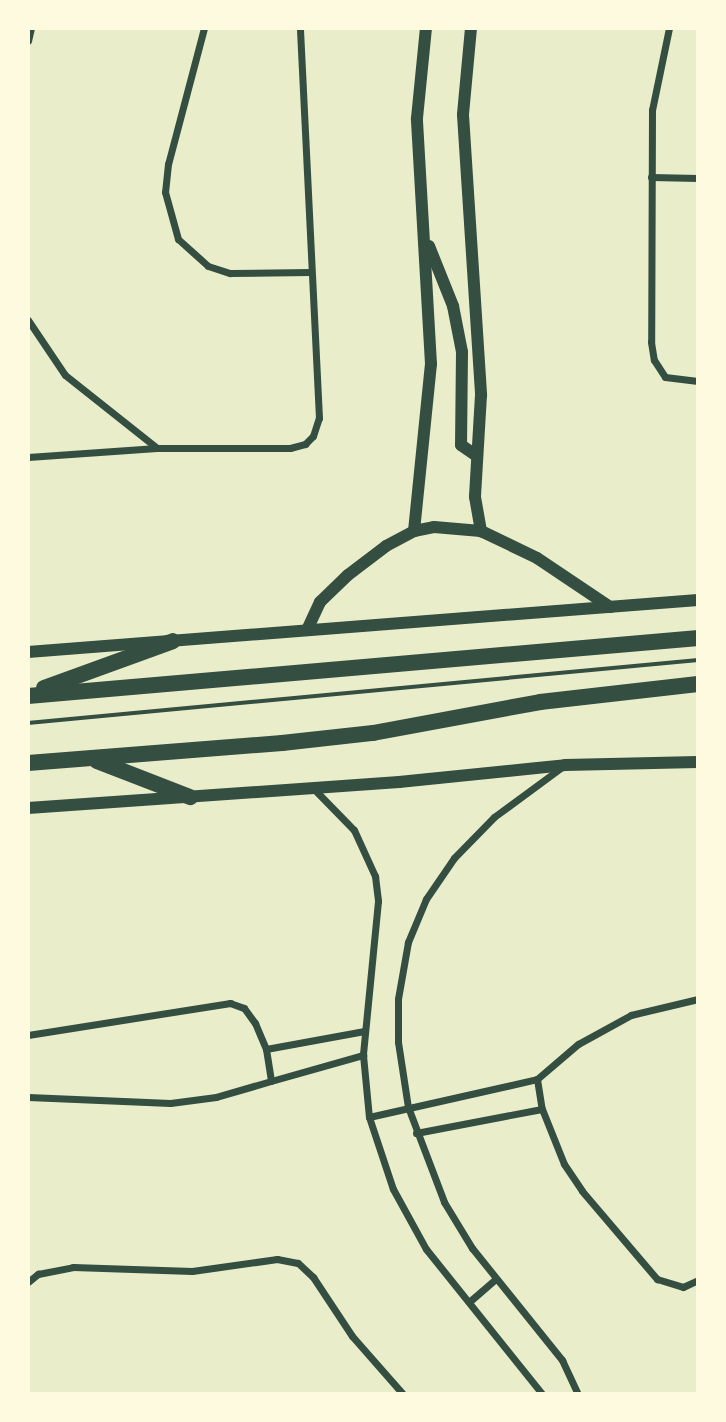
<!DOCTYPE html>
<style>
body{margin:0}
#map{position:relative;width:726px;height:1422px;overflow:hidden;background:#e9edc9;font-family:Spectral,serif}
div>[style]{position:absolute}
.path>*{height:3.5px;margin:-1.75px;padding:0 1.75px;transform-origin:1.75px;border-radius:1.75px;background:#344e41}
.minor>*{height:7px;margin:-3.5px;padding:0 3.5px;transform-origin:3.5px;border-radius:3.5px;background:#344e41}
.tertiary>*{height:12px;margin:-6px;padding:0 6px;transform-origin:6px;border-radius:6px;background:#344e41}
.primary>*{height:16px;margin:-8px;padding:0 8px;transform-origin:8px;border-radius:8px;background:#344e41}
span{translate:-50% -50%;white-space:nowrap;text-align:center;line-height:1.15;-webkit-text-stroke:6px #fefae0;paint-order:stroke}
.frame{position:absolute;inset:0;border:30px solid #fefae0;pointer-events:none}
</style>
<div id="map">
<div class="path">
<div style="left:28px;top:723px;width:673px;rotate:-5.37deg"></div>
</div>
<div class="minor">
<div style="left:204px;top:28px;width:141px;rotate:104.8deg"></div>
<div style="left:168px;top:164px;width:28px;rotate:96deg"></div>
<div style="left:165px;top:192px;width:49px;rotate:74.5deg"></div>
<div style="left:178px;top:239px;width:40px;rotate:42deg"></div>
<div style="left:208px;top:266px;width:23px;rotate:18deg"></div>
<div style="left:230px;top:273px;width:80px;rotate:-0.7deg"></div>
<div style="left:669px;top:28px;width:84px;rotate:101.7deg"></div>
<div style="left:652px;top:110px;width:232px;rotate:90.2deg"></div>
<div style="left:651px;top:342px;width:18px;rotate:81deg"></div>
<div style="left:654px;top:360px;width:20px;rotate:57deg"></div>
<div style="left:665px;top:377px;width:33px;rotate:7deg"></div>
<div style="left:28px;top:41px;width:13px;rotate:-77deg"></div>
<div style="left:651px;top:177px;width:47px;rotate:1.2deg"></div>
<div style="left:28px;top:320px;width:66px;rotate:56.1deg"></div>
<div style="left:65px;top:375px;width:117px;rotate:38.4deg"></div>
<div style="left:28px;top:457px;width:129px;rotate:-4deg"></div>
<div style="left:157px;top:448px;width:133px"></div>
<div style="left:290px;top:448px;width:16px;rotate:-15deg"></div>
<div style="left:305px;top:444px;width:11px;rotate:-45deg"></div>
<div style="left:313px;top:436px;width:19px;rotate:-72deg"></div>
<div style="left:319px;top:418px;width:390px;rotate:-92.8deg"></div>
<div style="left:562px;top:767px;width:84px;rotate:143.7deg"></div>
<div style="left:494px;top:817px;width:57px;rotate:134.3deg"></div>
<div style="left:454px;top:858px;width:50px;rotate:124.3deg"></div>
<div style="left:426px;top:899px;width:47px;rotate:112.7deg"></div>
<div style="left:408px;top:942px;width:58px;rotate:100deg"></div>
<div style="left:398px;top:999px;width:43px;rotate:90deg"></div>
<div style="left:398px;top:1042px;width:66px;rotate:81.3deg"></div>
<div style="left:408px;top:1107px;width:102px;rotate:69.2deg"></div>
<div style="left:444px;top:1202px;width:54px;rotate:58.7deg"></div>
<div style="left:472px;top:1248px;width:144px;rotate:51.2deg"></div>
<div style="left:562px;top:1360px;width:38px;rotate:65deg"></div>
<div style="left:312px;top:787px;width:60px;rotate:45.7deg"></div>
<div style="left:354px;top:830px;width:51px;rotate:65.5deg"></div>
<div style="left:375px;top:876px;width:25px;rotate:83deg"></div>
<div style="left:378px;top:901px;width:155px;rotate:95.6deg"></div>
<div style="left:363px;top:1055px;width:62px;rotate:84.5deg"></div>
<div style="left:369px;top:1117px;width:76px;rotate:71.6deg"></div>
<div style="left:393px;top:1189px;width:68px;rotate:61.2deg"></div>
<div style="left:426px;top:1249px;width:186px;rotate:51.3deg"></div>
<div style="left:698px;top:999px;width:69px;rotate:166.6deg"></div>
<div style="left:631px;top:1015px;width:60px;rotate:151.3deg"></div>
<div style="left:578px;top:1044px;width:54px;rotate:139.5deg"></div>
<div style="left:537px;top:1079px;width:30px;rotate:81deg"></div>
<div style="left:542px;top:1109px;width:59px;rotate:68.2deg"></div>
<div style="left:564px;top:1164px;width:32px;rotate:56deg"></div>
<div style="left:582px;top:1191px;width:116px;rotate:49.6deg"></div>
<div style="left:657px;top:1279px;width:27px;rotate:17deg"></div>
<div style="left:683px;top:1287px;width:17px;rotate:-25deg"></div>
<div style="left:28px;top:1035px;width:205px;rotate:-9deg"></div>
<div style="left:230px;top:1003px;width:15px;rotate:20deg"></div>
<div style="left:244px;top:1008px;width:19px;rotate:54deg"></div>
<div style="left:255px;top:1023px;width:28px;rotate:67deg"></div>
<div style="left:266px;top:1049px;width:32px;rotate:81deg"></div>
<div style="left:271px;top:1081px;width:57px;rotate:163.8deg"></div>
<div style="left:216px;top:1097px;width:46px;rotate:172.6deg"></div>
<div style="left:170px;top:1103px;width:142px;rotate:-177.6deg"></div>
<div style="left:266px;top:1049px;width:100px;rotate:-10.4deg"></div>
<div style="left:271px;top:1081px;width:96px;rotate:-15.8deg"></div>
<div style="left:369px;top:1117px;width:172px;rotate:-12.7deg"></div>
<div style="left:416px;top:1133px;width:128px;rotate:-10.8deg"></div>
<div style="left:28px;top:1282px;width:13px;rotate:-39deg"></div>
<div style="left:38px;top:1274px;width:36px;rotate:-11deg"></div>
<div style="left:73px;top:1267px;width:119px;rotate:1.9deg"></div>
<div style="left:192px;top:1271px;width:86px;rotate:-8deg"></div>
<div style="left:277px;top:1259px;width:21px;rotate:11deg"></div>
<div style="left:298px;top:1263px;width:21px;rotate:43deg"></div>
<div style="left:313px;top:1277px;width:71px;rotate:56.5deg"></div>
<div style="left:352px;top:1336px;width:77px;rotate:48.7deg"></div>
<div style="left:469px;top:1302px;width:35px;rotate:-41deg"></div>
</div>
<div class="tertiary">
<div style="left:471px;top:28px;width:87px;rotate:95.3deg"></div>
<div style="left:463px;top:115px;width:281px;rotate:86.3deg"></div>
<div style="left:481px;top:395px;width:102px;rotate:93.4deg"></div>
<div style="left:475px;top:497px;width:35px;rotate:80deg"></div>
<div style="left:429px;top:246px;width:65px;rotate:68.2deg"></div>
<div style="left:453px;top:306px;width:47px;rotate:78.9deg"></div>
<div style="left:462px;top:352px;width:93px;rotate:90.6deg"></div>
<div style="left:461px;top:445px;width:19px;rotate:35deg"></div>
<div style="left:414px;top:531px;width:168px;rotate:-84.2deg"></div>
<div style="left:431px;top:364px;width:246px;rotate:-93.3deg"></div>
<div style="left:417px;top:118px;width:90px;rotate:-84.3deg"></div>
<div style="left:307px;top:630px;width:31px;rotate:-65deg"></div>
<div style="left:320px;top:602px;width:39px;rotate:-44deg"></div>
<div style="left:348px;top:575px;width:48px;rotate:-37.3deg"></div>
<div style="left:386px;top:546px;width:32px;rotate:-28deg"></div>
<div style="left:414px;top:531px;width:20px;rotate:-11deg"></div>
<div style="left:434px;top:527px;width:47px;rotate:4.9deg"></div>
<div style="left:481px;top:531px;width:62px;rotate:25.7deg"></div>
<div style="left:537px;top:558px;width:88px;rotate:33.9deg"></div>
<div style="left:28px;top:652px;width:672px;rotate:-4.44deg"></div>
<div style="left:28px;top:808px;width:372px;rotate:-4deg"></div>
<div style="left:399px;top:782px;width:167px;rotate:-5.8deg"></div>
<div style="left:565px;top:765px;width:133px;rotate:-1.3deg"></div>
</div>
<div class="primary">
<div style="left:44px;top:688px;width:137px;rotate:-20deg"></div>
<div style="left:28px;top:696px;width:673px;rotate:-4.95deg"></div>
<div style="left:97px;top:761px;width:100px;rotate:21.2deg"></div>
<div style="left:28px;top:763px;width:255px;rotate:-4.5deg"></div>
<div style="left:282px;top:743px;width:92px;rotate:-6.3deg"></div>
<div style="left:373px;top:733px;width:170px;rotate:-10.5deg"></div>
<div style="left:540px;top:702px;width:159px;rotate:-6.5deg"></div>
</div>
<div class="frame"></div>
</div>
